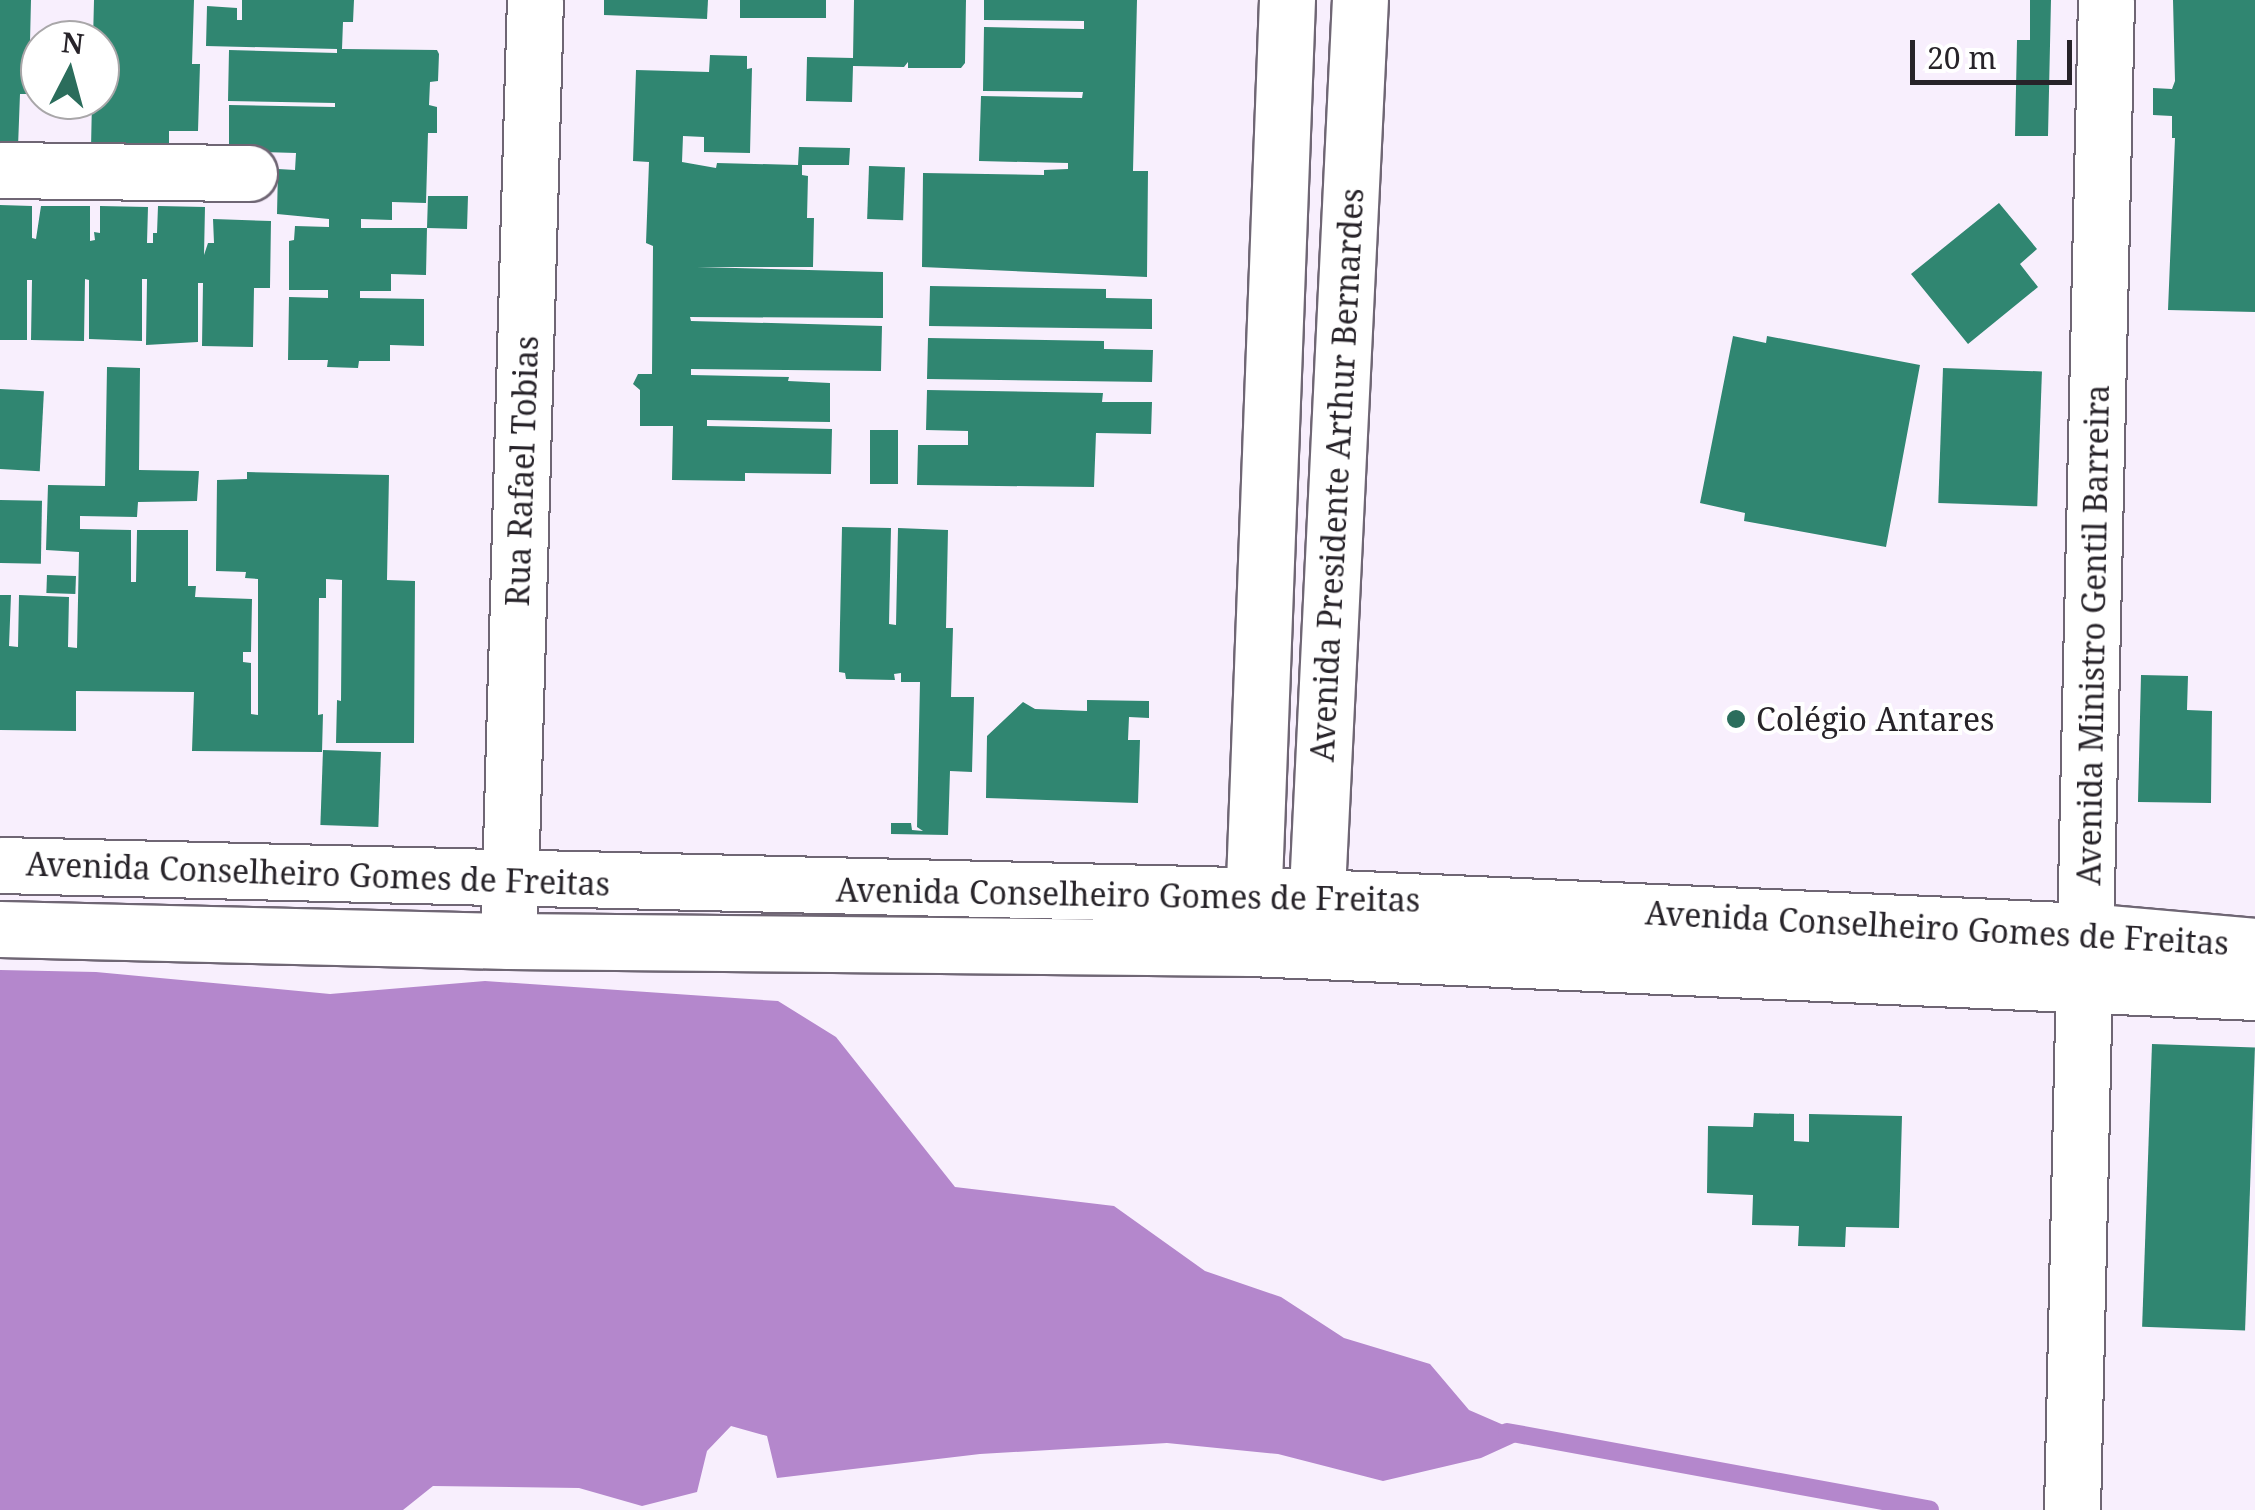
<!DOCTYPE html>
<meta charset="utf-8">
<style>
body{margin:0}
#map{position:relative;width:2255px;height:1510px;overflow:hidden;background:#f8effd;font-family:"Noto Serif",serif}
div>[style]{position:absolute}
.water>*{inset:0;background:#b487cc}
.stream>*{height:18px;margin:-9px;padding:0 9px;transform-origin:9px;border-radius:9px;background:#b487cc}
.building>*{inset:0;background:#308671;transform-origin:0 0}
.roads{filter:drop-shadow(2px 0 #6f6674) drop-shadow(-2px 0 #6f6674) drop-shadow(0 2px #6f6674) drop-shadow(0 -2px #6f6674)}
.minor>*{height:55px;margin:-27.5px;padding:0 27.5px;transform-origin:27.5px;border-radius:27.5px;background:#fff}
.dots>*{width:28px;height:28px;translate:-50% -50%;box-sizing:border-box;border:5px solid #fff;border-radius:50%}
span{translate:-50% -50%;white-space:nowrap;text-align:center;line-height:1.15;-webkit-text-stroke:8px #fff;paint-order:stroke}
.street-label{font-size:32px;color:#272329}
.poi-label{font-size:32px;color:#272329}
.left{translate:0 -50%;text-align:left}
.north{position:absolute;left:20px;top:20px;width:100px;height:100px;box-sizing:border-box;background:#fff;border:2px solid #a9a7a9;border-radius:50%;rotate:6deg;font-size:28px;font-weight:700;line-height:40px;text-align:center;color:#272329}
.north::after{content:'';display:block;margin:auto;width:35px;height:45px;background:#2b6d5c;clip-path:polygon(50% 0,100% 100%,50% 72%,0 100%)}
.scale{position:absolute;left:1910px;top:40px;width:162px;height:45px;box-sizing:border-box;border:5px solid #272329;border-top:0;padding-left:12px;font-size:30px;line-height:35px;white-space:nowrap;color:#272329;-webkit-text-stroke:8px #fff;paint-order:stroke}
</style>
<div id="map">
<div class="water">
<div style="clip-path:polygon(0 970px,96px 972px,330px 994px,485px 981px,778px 1001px,836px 1037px,955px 1187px,1114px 1206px,1205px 1271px,1281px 1297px,1344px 1338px,1430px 1364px,1469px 1410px,1529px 1436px,1481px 1458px,1383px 1481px,1278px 1454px,1167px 1443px,980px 1454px,777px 1478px,767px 1436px,731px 1426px,707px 1451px,697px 1492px,642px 1506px,579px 1488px,433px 1486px,403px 1510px,0 1510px)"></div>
</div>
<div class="stream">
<div style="left:1507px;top:1432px;width:430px;rotate:10.4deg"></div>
</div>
<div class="building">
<div style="clip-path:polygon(0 0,31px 0,30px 42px,40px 42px,40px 94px,20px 94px,18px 147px,0 147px)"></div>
<div style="clip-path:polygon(94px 0,194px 0,192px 64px,200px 64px,198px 131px,169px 131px,169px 150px,91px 148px,92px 100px,100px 100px,100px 40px,93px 40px)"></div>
<div style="clip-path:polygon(242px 0,354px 0,353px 22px,343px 22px,342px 49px,437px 50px,439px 54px,438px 81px,430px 82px,429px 105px,437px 107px,437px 133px,428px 133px,426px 203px,392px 202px,392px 220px,361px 219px,361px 228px,427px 228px,428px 196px,468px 196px,467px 229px,427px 228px,426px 275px,391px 274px,391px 291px,360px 291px,360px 298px,424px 299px,424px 346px,390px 345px,390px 361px,359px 361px,358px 368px,327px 367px,328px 360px,288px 360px,289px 297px,328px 298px,328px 290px,289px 290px,289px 241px,294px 240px,295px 226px,329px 227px,329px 219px,277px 214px,278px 169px,295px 170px,296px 153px,229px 151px,229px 105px,335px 107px,335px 103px,228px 101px,229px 50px,337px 53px,337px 49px,206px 46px,207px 6px,237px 8px,237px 20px,242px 20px)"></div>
<div style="clip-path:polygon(604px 0,708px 0,707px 19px,604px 15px)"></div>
<div style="left:740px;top:0;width:86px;height:18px"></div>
<div style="clip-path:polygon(854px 0,966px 0,965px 63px,961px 68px,908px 68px,908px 62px,904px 67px,853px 66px,852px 102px,806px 101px,807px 57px,853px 58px)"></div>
<div style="clip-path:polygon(984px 0,1137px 0,1133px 171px,1148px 171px,1147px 277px,922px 267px,923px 173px,1044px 175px,1044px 170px,1068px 169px,1068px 163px,979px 161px,981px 96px,1082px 98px,1083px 92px,983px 91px,984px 27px,1084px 29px,1084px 21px,984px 20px)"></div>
<div style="clip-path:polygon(2030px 0,2051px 0,2048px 136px,2015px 136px,2017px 40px,2030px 40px)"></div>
<div style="clip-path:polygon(2173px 0,2255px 0,2255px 312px,2168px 310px,2175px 138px,2172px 138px,2172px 116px,2153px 115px,2153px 88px,2172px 89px,2175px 81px)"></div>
<div style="clip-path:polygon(710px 55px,747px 56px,747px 69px,752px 68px,750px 153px,704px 152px,704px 137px,683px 136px,682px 162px,716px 168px,717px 163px,798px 165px,799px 147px,850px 148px,849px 165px,802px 165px,802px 175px,808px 176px,807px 218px,814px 218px,813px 267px,697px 267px,883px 272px,883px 318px,690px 317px,691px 321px,882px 326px,881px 371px,691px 369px,691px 375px,789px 377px,788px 381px,830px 383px,830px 422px,707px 420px,707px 426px,832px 429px,831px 474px,745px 473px,745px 481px,672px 480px,673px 426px,640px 426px,640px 390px,633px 384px,638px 374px,652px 374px,653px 246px,646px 243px,649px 162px,633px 161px,636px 70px,709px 72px)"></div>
<div style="left:869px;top:166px;width:36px;height:53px;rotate:2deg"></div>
<div style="clip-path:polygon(1999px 203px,2037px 249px,2020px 264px,2038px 287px,1968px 344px,1911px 274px)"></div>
<div style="clip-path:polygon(0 205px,32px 206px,32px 238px,36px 239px,41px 206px,90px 206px,90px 241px,95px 240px,94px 232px,100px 233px,100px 206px,148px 207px,147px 243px,153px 243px,153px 233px,157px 233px,158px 206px,205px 207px,204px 255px,208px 243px,214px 243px,213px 219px,271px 221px,270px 288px,254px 288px,253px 347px,202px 346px,203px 283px,198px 283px,198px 342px,146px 345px,147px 279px,142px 279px,142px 341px,89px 339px,89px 280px,85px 279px,84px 341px,31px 340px,32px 280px,27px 280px,27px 340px,0 340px)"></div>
<div style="clip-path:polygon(930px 286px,1106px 289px,1106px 298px,1152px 299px,1152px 329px,929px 326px)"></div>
<div style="clip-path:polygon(1733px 336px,1766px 343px,1767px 336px,1920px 365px,1886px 547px,1744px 521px,1745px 513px,1700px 503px)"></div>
<div style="clip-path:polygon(928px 338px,1104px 341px,1104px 349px,1153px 350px,1152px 382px,927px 379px)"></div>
<div style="clip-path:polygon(107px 367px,140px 368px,139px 470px,199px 471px,197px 501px,138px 502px,137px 517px,80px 516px,80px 529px,131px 530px,131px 582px,136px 582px,137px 530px,188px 530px,188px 586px,196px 586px,195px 597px,252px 599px,251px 652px,243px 652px,243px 662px,251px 663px,251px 714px,258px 715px,258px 579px,245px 578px,246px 572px,216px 571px,217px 480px,247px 479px,247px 472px,389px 475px,387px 580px,415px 581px,414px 743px,336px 743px,337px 700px,341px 701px,342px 580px,326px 579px,326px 598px,319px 598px,318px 715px,323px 714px,322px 752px,192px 751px,194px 692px,76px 691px,76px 731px,0 730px,0 595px,11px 595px,9px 646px,18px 647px,19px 595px,69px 597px,68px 647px,77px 648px,79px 552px,46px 550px,48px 485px,105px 486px)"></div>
<div style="left:1943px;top:368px;width:99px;height:135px;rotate:2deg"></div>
<div style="left:0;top:389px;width:44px;height:80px;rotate:3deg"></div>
<div style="clip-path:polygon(927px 390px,1103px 393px,1102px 402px,1152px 402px,1151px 434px,1096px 433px,1094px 487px,917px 485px,918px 445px,968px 445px,968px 431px,926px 430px)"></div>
<div style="left:870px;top:430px;width:28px;height:54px"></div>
<div style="left:0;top:500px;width:42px;height:63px;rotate:1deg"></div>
<div style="clip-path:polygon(842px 527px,891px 528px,889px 624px,896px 625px,898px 528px,948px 530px,946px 628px,953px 628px,951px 697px,974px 697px,972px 772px,950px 771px,948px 835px,891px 834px,891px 823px,911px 823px,912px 830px,923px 831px,917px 827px,920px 682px,901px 682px,901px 673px,894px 674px,895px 680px,846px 679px,845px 673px,839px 672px)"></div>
<div style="left:47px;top:575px;width:29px;height:18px;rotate:2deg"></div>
<div style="clip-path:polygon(2141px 675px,2188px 676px,2187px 710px,2212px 711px,2211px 803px,2138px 802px)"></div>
<div style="clip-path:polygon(1087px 700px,1149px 701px,1149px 718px,1129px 717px,1128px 740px,1140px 740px,1138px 803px,986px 798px,987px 736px,1023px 702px,1035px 709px,1087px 711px)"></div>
<div style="left:323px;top:750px;width:58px;height:75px;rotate:2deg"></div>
<div style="left:2152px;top:1044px;width:103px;height:283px;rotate:2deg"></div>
<div style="clip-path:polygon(1754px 1113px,1794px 1114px,1794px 1141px,1809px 1142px,1809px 1114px,1902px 1116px,1899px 1228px,1846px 1227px,1845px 1247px,1798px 1246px,1799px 1226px,1752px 1225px,1753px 1195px,1707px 1193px,1708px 1126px,1753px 1127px)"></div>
</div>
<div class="roads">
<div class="minor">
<div style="left:0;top:170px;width:249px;rotate:0.7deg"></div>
<div style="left:0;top:865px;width:1316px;rotate:1.39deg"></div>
<div style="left:1316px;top:897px;width:772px;rotate:2.53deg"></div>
<div style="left:2087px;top:931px;width:169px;rotate:5.1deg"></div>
<div style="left:509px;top:917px;width:917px;rotate:-88.38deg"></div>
<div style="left:0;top:929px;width:508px;rotate:1.35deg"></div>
<div style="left:508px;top:941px;width:743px;rotate:0.54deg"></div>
<div style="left:1251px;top:948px;width:1005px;rotate:2.51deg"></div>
<div style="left:1315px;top:932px;width:933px;rotate:-87.24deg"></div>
<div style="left:1252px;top:936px;width:937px;rotate:-87.86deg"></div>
<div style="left:2072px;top:1510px;width:1510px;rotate:-88.71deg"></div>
</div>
</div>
<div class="dots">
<div style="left:1736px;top:719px;background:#2b6d5c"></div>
</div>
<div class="street-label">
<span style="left:522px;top:471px;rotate:-88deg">Rua Rafael Tobias</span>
<span style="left:1337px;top:475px;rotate:-87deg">Avenida Presidente Arthur Bernardes</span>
<span style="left:2093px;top:635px;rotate:-89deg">Avenida Ministro Gentil Barreira</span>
<span style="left:318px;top:874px;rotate:2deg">Avenida Conselheiro Gomes de Freitas</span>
<span style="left:1128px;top:895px;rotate:1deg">Avenida Conselheiro Gomes de Freitas</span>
<span style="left:1937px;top:928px;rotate:3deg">Avenida Conselheiro Gomes de Freitas</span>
</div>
<div class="poi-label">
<span class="left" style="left:1756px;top:719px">Colégio Antares</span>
</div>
<div class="north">N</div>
<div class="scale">20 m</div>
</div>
